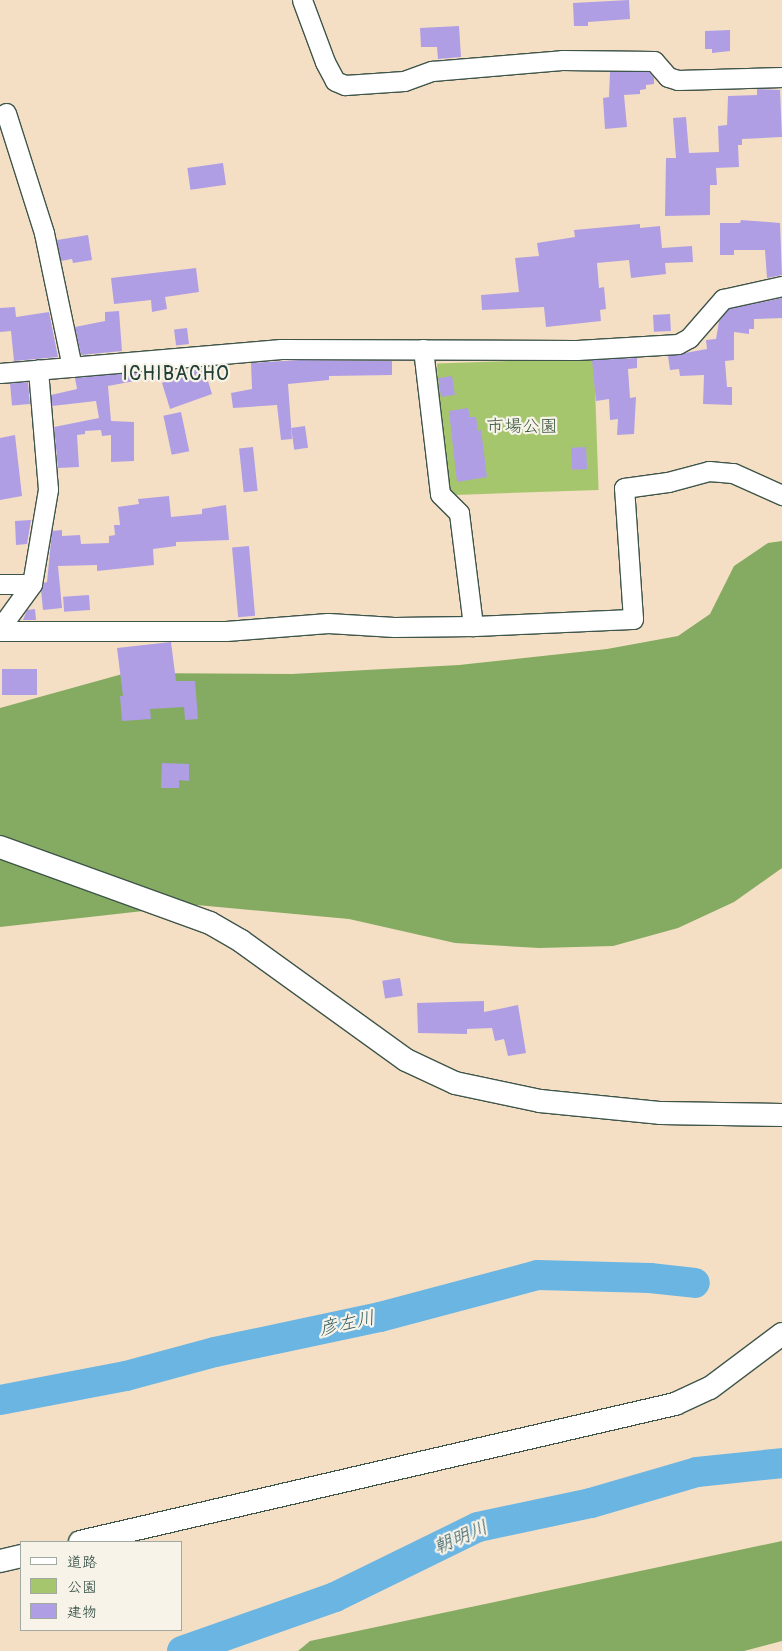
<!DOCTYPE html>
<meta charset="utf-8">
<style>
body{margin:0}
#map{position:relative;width:782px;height:1651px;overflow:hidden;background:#f4dfc5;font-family:Pangolin,"Klee One",sans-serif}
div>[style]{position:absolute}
.green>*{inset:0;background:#a6c66e;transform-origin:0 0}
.forest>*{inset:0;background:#84ab61}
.river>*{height:30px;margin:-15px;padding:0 15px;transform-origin:15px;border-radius:15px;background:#6bb5e3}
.building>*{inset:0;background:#af9ee4;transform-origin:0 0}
.roads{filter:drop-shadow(1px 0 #3f554a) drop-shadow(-1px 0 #3f554a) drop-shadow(0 1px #3f554a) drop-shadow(0 -1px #3f554a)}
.minor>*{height:19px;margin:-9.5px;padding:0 9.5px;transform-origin:9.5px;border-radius:9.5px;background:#fff}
.tertiary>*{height:22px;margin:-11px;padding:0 11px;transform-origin:11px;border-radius:11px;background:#fff}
span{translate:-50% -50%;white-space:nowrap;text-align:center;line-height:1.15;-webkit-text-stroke:4.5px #f7f3e8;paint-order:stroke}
.park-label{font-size:18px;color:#3a5840}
.water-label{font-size:19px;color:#325b60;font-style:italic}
.quarter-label{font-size:20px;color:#1f3d34;letter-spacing:1px}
.legend{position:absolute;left:20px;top:1541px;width:162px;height:90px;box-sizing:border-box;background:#f7f3e8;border:1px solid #a1aaa0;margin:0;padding:6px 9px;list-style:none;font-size:15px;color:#1f3d34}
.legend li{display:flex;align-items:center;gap:10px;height:25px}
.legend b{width:25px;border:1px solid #a1aaa0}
</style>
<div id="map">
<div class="green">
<div style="left:594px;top:358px;width:132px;height:157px;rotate:88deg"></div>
</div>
<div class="forest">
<div style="clip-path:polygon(782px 541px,782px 868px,734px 902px,678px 928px,613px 946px,539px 948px,455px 943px,349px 919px,197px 905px,0 927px,0 708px,126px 673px,292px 674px,459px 665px,607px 649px,678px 636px,710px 614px,734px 566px,768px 543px)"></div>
<div style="clip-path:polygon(782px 1541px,782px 1641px,744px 1651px,298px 1651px,310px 1641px)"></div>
</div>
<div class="river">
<div style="left:0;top:1400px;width:128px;rotate:-10.8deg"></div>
<div style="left:126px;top:1376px;width:92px;rotate:-15.1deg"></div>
<div style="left:215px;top:1352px;width:169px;rotate:-12deg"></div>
<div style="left:380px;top:1317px;width:163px;rotate:-14.9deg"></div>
<div style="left:538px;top:1275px;width:112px;rotate:1.5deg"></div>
<div style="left:650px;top:1278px;width:45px;rotate:6.3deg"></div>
<div style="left:182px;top:1651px;width:162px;rotate:-19.4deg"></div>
<div style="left:335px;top:1597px;width:159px;rotate:-26.1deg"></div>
<div style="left:478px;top:1527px;width:116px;rotate:-12deg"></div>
<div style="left:591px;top:1503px;width:110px;rotate:-16.3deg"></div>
<div style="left:697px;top:1472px;width:85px;rotate:-6deg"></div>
</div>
<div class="building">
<div style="clip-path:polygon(629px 0,630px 19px,588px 22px,588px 26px,574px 26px,573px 3px)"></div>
<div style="clip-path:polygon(459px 26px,461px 57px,438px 59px,437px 47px,421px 47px,420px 28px)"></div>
<div style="clip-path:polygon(730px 30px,730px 51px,712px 53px,712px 49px,705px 49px,705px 31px)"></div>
<div style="clip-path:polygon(610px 72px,649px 72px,654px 78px,654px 84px,646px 85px,646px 89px,640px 90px,640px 94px,624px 95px,627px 127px,605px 129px,603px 98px,609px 97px)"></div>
<div style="clip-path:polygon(757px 89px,780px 90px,782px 137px,742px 139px,742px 145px,738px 145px,739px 167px,716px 168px,717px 185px,710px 185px,710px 215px,665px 216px,666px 158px,676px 158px,673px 118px,686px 117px,689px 153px,719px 152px,718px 126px,727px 125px,728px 96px,757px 95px)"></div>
<div style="left:223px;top:163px;width:22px;height:36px;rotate:82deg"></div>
<div style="clip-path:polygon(741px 220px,780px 223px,782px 275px,767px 278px,765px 250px,734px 250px,734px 255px,720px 255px,720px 223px,740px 223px)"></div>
<div style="clip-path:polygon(640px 224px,640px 228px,660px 226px,662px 248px,692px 246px,693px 262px,665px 263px,666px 274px,631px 278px,629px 260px,597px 263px,599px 288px,604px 287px,606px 309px,600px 310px,601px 321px,546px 327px,544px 307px,482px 310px,481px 295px,519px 292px,515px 258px,539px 256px,537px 243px,575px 237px,574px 230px)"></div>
<div style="clip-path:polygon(88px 235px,92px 260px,73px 263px,72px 259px,61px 261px,57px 240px)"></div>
<div style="clip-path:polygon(196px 268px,199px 292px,165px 297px,167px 309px,152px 312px,151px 300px,114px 304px,111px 278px)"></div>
<div style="clip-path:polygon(782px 298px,782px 318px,754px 319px,754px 329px,749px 329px,749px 334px,734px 332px,734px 360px,725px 361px,727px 387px,732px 387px,732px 405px,703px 404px,704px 375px,680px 376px,679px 369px,670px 370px,668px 356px,707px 349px,706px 340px,716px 339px,719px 321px,729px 309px)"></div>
<div style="clip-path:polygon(15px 307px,16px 317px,49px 312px,58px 357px,14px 361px,11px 331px,0 332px,0 308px)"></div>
<div style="clip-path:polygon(119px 311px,122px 351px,81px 355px,75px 327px,105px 321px,105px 312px)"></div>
<div style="left:670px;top:314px;width:17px;height:17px;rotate:87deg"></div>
<div style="left:187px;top:328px;width:16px;height:13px;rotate:83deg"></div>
<div style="clip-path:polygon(637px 358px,637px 368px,628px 369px,630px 398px,636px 397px,634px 434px,617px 435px,618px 419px,610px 420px,609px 399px,596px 401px,592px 360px)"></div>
<div style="clip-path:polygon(300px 360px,392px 361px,392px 375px,329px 376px,329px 380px,288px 384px,292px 439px,281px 440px,277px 405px,233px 408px,231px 393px,252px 389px,251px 363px)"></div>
<div style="clip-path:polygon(196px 368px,204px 368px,212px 394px,170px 409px,162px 383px)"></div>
<div style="clip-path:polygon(139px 372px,140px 380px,108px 386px,111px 421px,134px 422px,134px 461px,111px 462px,111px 435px,102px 436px,101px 430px,85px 431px,85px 434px,77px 435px,79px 467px,58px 468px,54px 427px,99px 418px,96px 401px,52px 406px,51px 395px,77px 389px,75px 378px)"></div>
<div style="left:452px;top:376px;width:19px;height:14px;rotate:81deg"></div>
<div style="left:28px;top:382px;width:22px;height:18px;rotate:85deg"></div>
<div style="clip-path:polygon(468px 408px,470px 417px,476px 417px,478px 431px,481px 430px,487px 477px,457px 482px,449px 411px)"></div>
<div style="left:181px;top:412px;width:40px;height:18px;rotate:78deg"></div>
<div style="left:305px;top:426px;width:22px;height:14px;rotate:82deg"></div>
<div style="clip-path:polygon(15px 435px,22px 496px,0 500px,0 438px)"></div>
<div style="left:253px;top:447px;width:44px;height:14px;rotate:84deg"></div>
<div style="left:586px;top:447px;width:22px;height:15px;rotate:87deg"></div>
<div style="clip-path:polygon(169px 496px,171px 517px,202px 514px,202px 509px,226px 505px,229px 540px,176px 542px,176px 546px,153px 549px,154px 565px,97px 571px,97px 565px,58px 566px,62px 608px,43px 610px,41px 590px,44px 583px,47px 582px,52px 531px,62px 530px,62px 536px,80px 535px,81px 544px,109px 543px,109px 536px,115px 535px,114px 525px,120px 525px,118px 507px,139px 504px,138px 499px)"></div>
<div style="clip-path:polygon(31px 520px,27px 544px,16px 545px,15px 521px)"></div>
<div style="left:249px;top:546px;width:70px;height:17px;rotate:85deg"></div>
<div style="left:89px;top:595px;width:15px;height:26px;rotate:86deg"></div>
<div style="clip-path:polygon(35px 609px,36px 620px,23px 620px,27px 610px)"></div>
<div style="clip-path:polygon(171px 642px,176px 681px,195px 681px,198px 719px,185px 720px,184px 707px,150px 709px,151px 719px,122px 721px,120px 696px,123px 696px,117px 648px)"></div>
<div style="left:2px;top:669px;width:35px;height:26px"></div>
<div style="clip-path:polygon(162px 763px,189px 764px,189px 781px,179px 780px,179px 788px,161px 788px)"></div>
<div style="left:400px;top:978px;width:18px;height:18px;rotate:81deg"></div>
<div style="clip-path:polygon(484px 1001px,484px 1012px,518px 1005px,526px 1053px,508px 1056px,504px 1039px,495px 1041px,492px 1028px,467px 1029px,467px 1034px,418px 1033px,417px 1003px)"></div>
</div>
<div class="roads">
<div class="minor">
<div style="left:302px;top:0;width:66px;rotate:69.6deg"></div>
<div style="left:325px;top:62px;width:21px;rotate:62deg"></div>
<div style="left:335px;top:81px;width:11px;rotate:22deg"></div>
<div style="left:345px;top:85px;width:59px;rotate:-3.9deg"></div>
<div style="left:404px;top:81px;width:30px;rotate:-20deg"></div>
<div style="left:432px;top:71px;width:130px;rotate:-4.8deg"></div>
<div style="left:562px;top:60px;width:92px;rotate:0.6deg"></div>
<div style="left:654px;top:61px;width:21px;rotate:49deg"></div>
<div style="left:668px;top:77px;width:10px;rotate:17deg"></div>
<div style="left:678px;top:80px;width:104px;rotate:-1.7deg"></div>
<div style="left:6px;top:113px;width:126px;rotate:72.4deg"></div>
<div style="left:44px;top:233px;width:137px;rotate:78.2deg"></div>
<div style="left:423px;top:349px;width:146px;rotate:83.3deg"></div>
<div style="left:440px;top:494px;width:27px;rotate:45deg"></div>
<div style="left:459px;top:513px;width:114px;rotate:82.9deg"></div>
<div style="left:473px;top:626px;width:160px;rotate:-2.5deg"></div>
<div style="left:633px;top:619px;width:131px;rotate:-93.9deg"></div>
<div style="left:624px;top:488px;width:44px;rotate:-7.8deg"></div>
<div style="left:668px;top:482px;width:42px;rotate:-15deg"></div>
<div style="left:709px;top:471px;width:24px;rotate:5deg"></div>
<div style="left:733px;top:473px;width:54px;rotate:24.2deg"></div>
<div style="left:0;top:373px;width:282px;rotate:-4.9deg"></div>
<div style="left:281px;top:349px;width:296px;rotate:0.2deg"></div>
<div style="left:577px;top:350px;width:101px;rotate:-3.4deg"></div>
<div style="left:678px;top:344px;width:13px;rotate:-29deg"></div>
<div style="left:689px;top:338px;width:52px;rotate:-48.9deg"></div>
<div style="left:723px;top:299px;width:60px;rotate:-12.4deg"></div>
<div style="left:0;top:584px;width:32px"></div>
<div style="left:0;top:628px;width:54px;rotate:-54deg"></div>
<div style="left:32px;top:584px;width:96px;rotate:-80.4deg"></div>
<div style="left:48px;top:489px;width:120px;rotate:-94.8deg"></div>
<div style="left:0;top:631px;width:226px"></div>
<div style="left:226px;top:631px;width:102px;rotate:-4.5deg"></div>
<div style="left:328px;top:623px;width:66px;rotate:3.5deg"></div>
<div style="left:394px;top:627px;width:79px;rotate:-0.7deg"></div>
</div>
<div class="tertiary">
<div style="left:0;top:847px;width:223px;rotate:19.9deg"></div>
<div style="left:210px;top:923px;width:36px;rotate:30deg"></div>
<div style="left:241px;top:941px;width:203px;rotate:35.8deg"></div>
<div style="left:406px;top:1060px;width:54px;rotate:25.1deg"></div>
<div style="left:455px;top:1083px;width:87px;rotate:12deg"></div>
<div style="left:540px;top:1101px;width:122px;rotate:5.7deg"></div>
<div style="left:661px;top:1113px;width:121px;rotate:0.9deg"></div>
<div style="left:80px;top:1542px;width:611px;rotate:-13.06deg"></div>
<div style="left:675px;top:1404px;width:38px;rotate:-25deg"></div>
<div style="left:710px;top:1388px;width:90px;rotate:-36.9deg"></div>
<div style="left:0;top:1561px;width:22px;rotate:-13deg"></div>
</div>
</div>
<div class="park-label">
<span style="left:522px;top:427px">市場公園</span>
</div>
<div class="water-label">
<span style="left:347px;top:1324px;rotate:-12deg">彦左川</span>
<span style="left:461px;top:1538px;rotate:-23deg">朝明川</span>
</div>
<div class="quarter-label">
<span style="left:176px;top:373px">ICHIBACHO</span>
</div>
<ul class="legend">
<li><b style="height:6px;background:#fff"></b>道路</li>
<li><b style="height:14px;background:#a6c66e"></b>公園</li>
<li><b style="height:14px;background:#af9ee4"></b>建物</li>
</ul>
</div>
